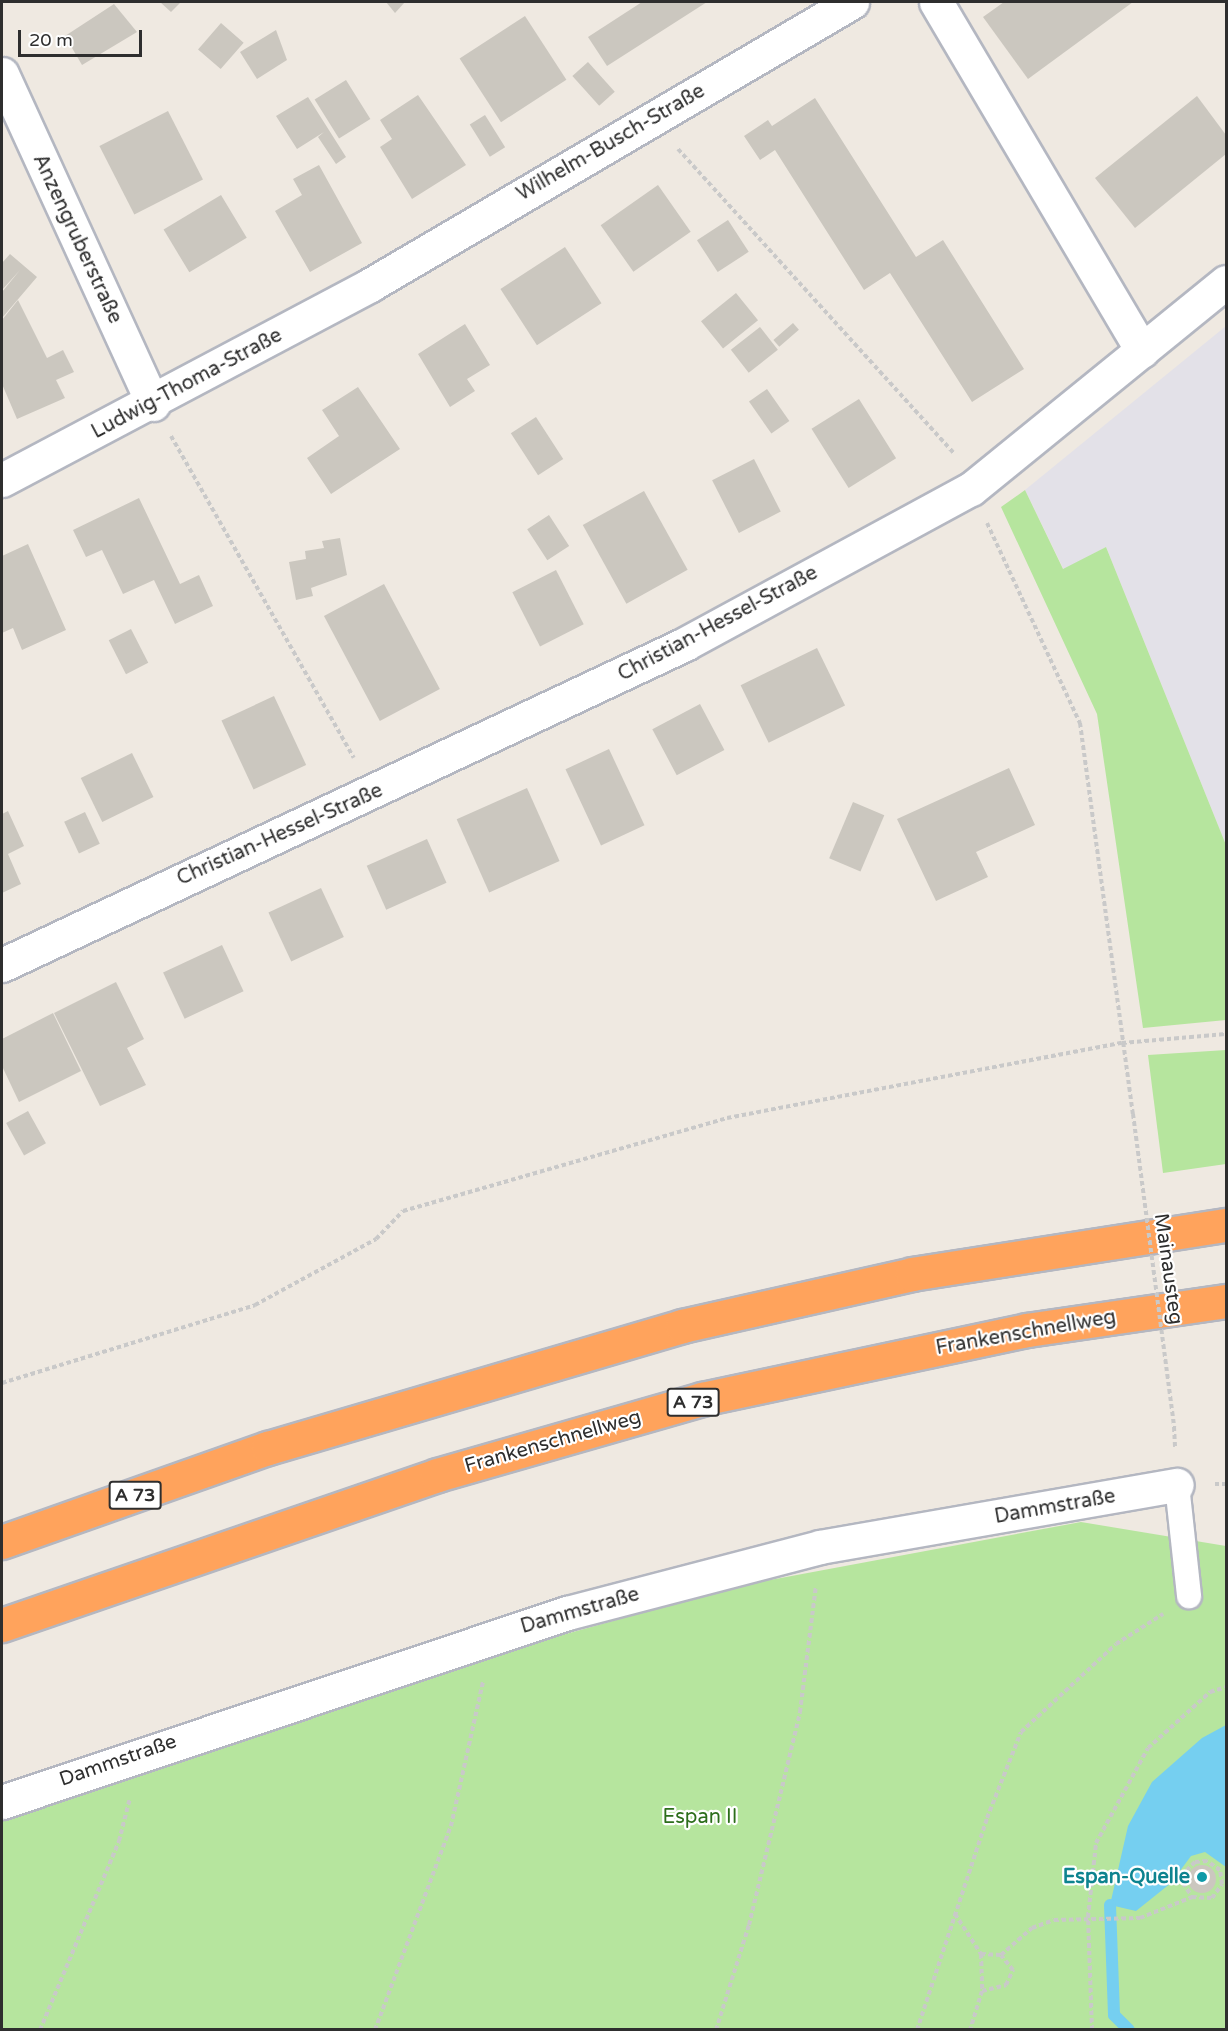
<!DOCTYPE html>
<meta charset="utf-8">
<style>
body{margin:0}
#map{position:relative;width:1228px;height:2031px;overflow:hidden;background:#efe9e1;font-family:"Varela Round",sans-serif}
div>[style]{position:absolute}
.industrial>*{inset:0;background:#e3e1e8}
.green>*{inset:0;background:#b6e59e}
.water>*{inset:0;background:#75cff0}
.stream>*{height:12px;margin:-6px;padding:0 6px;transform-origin:6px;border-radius:6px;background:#75cff0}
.building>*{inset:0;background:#cbc7bf;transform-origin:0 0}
.round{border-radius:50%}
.path>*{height:4px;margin-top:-2px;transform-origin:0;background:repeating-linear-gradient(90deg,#c9c9c9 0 4.5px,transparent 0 7.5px)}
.roads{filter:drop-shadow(2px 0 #b4b7c1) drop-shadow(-2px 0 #b4b7c1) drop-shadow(0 2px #b4b7c1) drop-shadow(0 -2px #b4b7c1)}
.lane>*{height:24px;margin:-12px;padding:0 12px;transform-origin:12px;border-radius:12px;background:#fff}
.street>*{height:33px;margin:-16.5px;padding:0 16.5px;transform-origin:16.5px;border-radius:16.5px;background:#fff}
.highway>*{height:33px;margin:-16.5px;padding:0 16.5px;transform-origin:16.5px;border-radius:16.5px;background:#ffa35c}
.path-bridge>*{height:4px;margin-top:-2px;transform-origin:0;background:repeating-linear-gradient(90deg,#c9c9c9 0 4.5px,transparent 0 7.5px)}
.dots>*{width:16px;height:16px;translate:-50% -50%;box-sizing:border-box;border:3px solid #fff;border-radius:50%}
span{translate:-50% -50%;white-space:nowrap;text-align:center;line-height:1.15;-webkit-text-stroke:4.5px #fff;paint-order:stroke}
.shield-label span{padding:2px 4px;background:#fff;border:2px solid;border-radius:4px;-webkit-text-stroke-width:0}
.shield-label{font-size:18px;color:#2e2e2e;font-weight:700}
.street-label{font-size:20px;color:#2e2e2e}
.park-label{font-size:20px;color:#2c6e1b}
.culture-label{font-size:20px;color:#0d838f;font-weight:700}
.right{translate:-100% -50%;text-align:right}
.frame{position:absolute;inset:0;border:3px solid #2e2e2e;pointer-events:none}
.scale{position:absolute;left:18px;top:30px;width:124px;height:27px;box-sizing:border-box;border:3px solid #2e2e2e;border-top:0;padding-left:8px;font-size:18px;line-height:21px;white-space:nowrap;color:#2e2e2e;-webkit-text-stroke:4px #fff;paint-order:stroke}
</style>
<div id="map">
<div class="industrial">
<div style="clip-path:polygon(1226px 326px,1226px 845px,1106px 547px,1064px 570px,1025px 490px)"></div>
</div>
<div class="green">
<div style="clip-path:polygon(1025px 490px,1063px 569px,1106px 547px,1226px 845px,1226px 1020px,1143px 1028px,1097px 714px,1001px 507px)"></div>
<div style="clip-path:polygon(1226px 1050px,1226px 1164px,1163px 1173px,1148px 1055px)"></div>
<div style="clip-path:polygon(1081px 1522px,1226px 1546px,1226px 2029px,2px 2029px,2px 1816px,497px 1653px,743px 1585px)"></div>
</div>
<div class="water">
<div style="clip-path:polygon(1226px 1725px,1226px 1867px,1205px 1852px,1191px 1856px,1171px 1883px,1136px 1911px,1110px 1905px,1128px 1826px,1152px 1782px,1202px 1738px)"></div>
</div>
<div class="stream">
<div style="left:1110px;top:1905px;width:110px;rotate:87.9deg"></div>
<div style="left:1114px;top:2015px;width:21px;rotate:45deg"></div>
</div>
<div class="building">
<div style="clip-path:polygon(160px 2px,181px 2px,171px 12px)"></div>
<div style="clip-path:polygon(386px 2px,405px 2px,395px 13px)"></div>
<div style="clip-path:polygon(642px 2px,707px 2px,607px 66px,588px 37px)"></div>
<div style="clip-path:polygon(1004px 2px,1133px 2px,1028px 79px,983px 17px)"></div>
<div style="clip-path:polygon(114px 4px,137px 32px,82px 65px,65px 36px)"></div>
<div style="left:525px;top:16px;width:76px;height:78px;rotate:57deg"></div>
<div style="left:221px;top:23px;width:30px;height:35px;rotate:41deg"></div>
<div style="clip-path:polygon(276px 30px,287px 60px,257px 79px,240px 52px)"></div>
<div style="left:588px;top:62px;width:40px;height:21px;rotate:48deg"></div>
<div style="left:346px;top:80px;width:46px;height:37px;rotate:58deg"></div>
<div style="clip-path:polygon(418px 95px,466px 165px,412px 199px,380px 147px,392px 139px,380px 120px)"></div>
<div style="clip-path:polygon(1197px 96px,1226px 135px,1226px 154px,1135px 228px,1095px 178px)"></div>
<div style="clip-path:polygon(308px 97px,346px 157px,336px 164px,318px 137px,324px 132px,297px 149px,276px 116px)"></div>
<div style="clip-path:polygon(815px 98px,916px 257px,943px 240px,1024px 369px,972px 402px,890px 273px,864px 290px,775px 150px,760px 160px,744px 136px,768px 120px,772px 126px)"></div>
<div style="left:168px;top:111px;width:77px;height:77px;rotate:63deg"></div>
<div style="left:485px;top:115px;width:38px;height:18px;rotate:58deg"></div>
<div style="clip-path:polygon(319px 165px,362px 243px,310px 272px,275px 211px,302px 195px,293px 179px)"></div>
<div style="left:658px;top:185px;width:57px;height:70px;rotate:55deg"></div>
<div style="left:221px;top:195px;width:50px;height:67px;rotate:59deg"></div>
<div style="left:728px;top:220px;width:38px;height:37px;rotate:57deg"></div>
<div style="left:565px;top:247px;width:67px;height:77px;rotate:57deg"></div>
<div style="clip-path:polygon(10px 254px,37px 277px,2px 318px,2px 292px,20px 270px,2px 290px,2px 263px)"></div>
<div style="left:736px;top:293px;width:35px;height:45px;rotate:51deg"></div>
<div style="clip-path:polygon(18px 300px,47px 358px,63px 350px,74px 372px,56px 380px,65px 398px,17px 419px,2px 384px,2px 320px)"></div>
<div style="left:793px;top:323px;width:9px;height:26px;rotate:49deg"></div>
<div style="clip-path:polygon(465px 324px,490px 365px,467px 379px,475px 391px,450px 407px,418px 354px)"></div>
<div style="left:760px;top:327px;width:29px;height:37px;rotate:52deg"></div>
<div style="clip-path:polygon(358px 387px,400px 449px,331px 494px,307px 458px,339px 436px,322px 410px)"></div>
<div style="left:767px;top:389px;width:39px;height:22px;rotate:55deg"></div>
<div style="left:859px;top:399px;width:70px;height:56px;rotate:58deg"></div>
<div style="left:536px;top:417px;width:50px;height:30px;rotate:57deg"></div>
<div style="left:754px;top:459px;width:59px;height:47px;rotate:63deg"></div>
<div style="left:644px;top:491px;width:90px;height:70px;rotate:61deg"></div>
<div style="clip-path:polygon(139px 498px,180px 584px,199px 575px,213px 606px,175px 624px,154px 580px,123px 594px,102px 550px,86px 557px,73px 530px)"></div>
<div style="left:549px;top:515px;width:37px;height:26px;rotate:57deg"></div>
<div style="clip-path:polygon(340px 538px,347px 575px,311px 588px,313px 596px,296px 600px,289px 562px,306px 559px,305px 551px,324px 548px,322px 541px)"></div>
<div style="clip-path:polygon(28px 544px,66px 630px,22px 650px,13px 628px,2px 633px,2px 556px)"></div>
<div style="left:556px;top:570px;width:61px;height:49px;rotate:63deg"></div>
<div style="left:384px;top:584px;width:119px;height:68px;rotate:62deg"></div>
<div style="left:131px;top:629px;width:38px;height:25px;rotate:63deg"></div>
<div style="left:817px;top:648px;width:64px;height:85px;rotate:64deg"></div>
<div style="left:274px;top:696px;width:76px;height:58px;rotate:65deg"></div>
<div style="left:700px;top:704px;width:52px;height:54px;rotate:62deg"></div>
<div style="left:609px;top:749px;width:84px;height:48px;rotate:65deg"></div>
<div style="left:132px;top:753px;width:49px;height:57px;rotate:64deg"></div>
<div style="clip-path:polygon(1009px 768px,1035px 825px,976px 852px,988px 877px,936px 901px,897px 819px)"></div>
<div style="left:527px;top:788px;width:80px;height:77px;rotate:66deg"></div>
<div style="left:853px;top:802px;width:34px;height:61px;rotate:23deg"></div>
<div style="clip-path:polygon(8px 811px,24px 846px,8px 854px,21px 884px,2px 893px,2px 814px)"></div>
<div style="left:85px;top:812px;width:35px;height:23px;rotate:65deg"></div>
<div style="left:427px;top:839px;width:48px;height:66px;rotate:66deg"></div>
<div style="left:321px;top:888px;width:54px;height:58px;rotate:65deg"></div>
<div style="left:222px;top:945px;width:51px;height:65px;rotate:65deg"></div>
<div style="clip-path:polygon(116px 982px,144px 1039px,127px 1048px,146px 1085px,100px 1106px,54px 1013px)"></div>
<div style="clip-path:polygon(53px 1013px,81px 1071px,19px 1102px,2px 1066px,2px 1039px)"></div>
<div style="left:28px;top:1111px;width:37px;height:25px;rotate:61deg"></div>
<div class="round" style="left:1188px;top:1865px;width:28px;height:28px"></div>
</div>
<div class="path">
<div style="left:678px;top:149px;width:412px;rotate:47.8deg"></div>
<div style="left:171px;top:436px;width:370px;rotate:60.4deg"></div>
<div style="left:987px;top:523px;width:221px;rotate:65.1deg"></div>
<div style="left:1080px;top:723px;width:395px;rotate:82.3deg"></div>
<div style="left:2px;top:1383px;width:265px;rotate:-17.1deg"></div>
<div style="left:255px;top:1305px;width:138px;rotate:-28.6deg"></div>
<div style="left:376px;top:1239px;width:39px;rotate:-46deg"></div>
<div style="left:403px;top:1211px;width:337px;rotate:-16deg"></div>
<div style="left:727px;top:1118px;width:402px;rotate:-10.8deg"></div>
<div style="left:1122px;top:1043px;width:104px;rotate:-4.9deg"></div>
<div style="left:1174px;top:1427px;width:20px;rotate:87deg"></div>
<div style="left:1215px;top:1484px;width:11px"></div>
<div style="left:955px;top:1914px;width:48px;rotate:57deg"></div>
<div style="left:981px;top:1954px;width:37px;rotate:88deg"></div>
<div style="left:982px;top:1991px;width:41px;rotate:107.1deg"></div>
<div style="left:981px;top:1954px;width:20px;rotate:3deg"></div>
<div style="left:1001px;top:1955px;width:41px;rotate:-41.1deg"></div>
<div style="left:1032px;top:1928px;width:23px;rotate:-20deg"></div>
<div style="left:1054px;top:1920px;width:86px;rotate:-1.3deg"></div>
<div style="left:1140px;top:1918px;width:56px;rotate:-22deg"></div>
<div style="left:1192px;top:1897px;width:20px;rotate:3deg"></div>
<div style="left:1212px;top:1898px;width:17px;rotate:-54deg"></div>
<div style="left:1222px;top:1884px;width:14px;rotate:-98deg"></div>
<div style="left:1220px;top:1870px;width:16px;rotate:-145deg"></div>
<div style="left:1207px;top:1861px;width:12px;rotate:175deg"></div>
<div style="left:1195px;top:1862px;width:14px;rotate:135deg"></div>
<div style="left:1185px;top:1872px;width:11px;rotate:100deg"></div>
<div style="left:1183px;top:1883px;width:17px;rotate:57deg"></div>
<div style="left:982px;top:1991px;width:25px;rotate:-14deg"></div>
<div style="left:1006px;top:1985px;width:17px;rotate:-65deg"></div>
<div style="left:1013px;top:1970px;width:19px;rotate:-129deg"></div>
<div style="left:40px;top:2030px;width:205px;rotate:-67.3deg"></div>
<div style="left:119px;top:1841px;width:44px;rotate:-75.7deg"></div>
<div style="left:375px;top:2030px;width:218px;rotate:-69.6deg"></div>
<div style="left:451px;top:1826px;width:148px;rotate:-77.5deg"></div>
<div style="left:716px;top:2030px;width:110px;rotate:-72.6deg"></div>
<div style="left:749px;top:1925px;width:219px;rotate:-76.5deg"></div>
<div style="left:800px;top:1712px;width:127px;rotate:-82.8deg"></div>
<div style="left:917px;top:2030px;width:223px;rotate:-71.7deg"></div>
<div style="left:987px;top:1818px;width:92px;rotate:-68.4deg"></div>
<div style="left:1021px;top:1732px;width:129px;rotate:-42.8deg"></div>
<div style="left:1116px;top:1644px;width:56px;rotate:-32.6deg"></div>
<div style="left:1092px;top:2030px;width:113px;rotate:-92deg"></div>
<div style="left:1088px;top:1917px;width:74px;rotate:-83.8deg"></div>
<div style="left:1096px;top:1843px;width:108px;rotate:-61.3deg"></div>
<div style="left:1148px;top:1748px;width:84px;rotate:-42.1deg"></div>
<div style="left:1210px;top:1692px;width:17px;rotate:-17deg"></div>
</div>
<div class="roads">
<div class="lane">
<div style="left:1177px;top:1485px;width:112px;rotate:83.8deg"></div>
</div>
<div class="street">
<div style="left:936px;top:2px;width:405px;rotate:59.4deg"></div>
<div style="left:2px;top:74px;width:363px;rotate:65.4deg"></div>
<div style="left:2px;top:480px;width:416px;rotate:-27.9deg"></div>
<div style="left:370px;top:285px;width:559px;rotate:-30.42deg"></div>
<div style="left:2px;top:965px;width:755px;rotate:-25.17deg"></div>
<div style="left:685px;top:644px;width:325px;rotate:-28.5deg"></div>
<div style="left:971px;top:489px;width:328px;rotate:-39.1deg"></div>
<div style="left:2px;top:1802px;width:596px;rotate:-18.5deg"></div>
<div style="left:567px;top:1613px;width:261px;rotate:-14.6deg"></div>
<div style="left:820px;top:1547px;width:362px;rotate:-9.9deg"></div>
</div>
<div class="highway">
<div style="left:2px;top:1542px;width:282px;rotate:-19.5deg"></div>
<div style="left:268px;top:1448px;width:432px;rotate:-16.4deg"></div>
<div style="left:682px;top:1326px;width:236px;rotate:-12.7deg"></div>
<div style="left:912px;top:1274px;width:318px;rotate:-8.9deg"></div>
<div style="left:2px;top:1625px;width:460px;rotate:-19deg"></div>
<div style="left:437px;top:1475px;width:276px;rotate:-16deg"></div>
<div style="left:702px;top:1399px;width:332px;rotate:-12deg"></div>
<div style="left:1027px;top:1330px;width:201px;rotate:-8.3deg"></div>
</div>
</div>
<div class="path-bridge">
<div style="left:1133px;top:1114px;width:316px;rotate:82.5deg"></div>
</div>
<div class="dots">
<div style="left:1202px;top:1877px;background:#0f9aa8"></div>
</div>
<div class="shield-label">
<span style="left:693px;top:1402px">A 73</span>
<span style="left:135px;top:1495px">A 73</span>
</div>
<div class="street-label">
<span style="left:611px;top:143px;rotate:-30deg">Wilhelm-Busch-Straße</span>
<span style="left:77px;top:239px;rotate:65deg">Anzengruberstraße</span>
<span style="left:187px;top:384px;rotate:-28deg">Ludwig-Thoma-Straße</span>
<span style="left:718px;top:624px;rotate:-28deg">Christian-Hessel-Straße</span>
<span style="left:280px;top:835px;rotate:-24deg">Christian-Hessel-Straße</span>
<span style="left:1168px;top:1269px;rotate:82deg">Mainausteg</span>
<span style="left:1026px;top:1333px;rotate:-10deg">Frankenschnellweg</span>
<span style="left:553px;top:1442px;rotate:-16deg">Frankenschnellweg</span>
<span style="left:1055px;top:1507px;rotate:-10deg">Dammstraße</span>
<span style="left:580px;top:1611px;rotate:-16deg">Dammstraße</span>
<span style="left:118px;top:1761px;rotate:-19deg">Dammstraße</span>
</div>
<div class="park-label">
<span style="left:700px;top:1817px">Espan II</span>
</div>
<div class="culture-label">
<span class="right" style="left:1190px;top:1877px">Espan-Quelle</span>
</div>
<div class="frame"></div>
<div class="scale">20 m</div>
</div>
